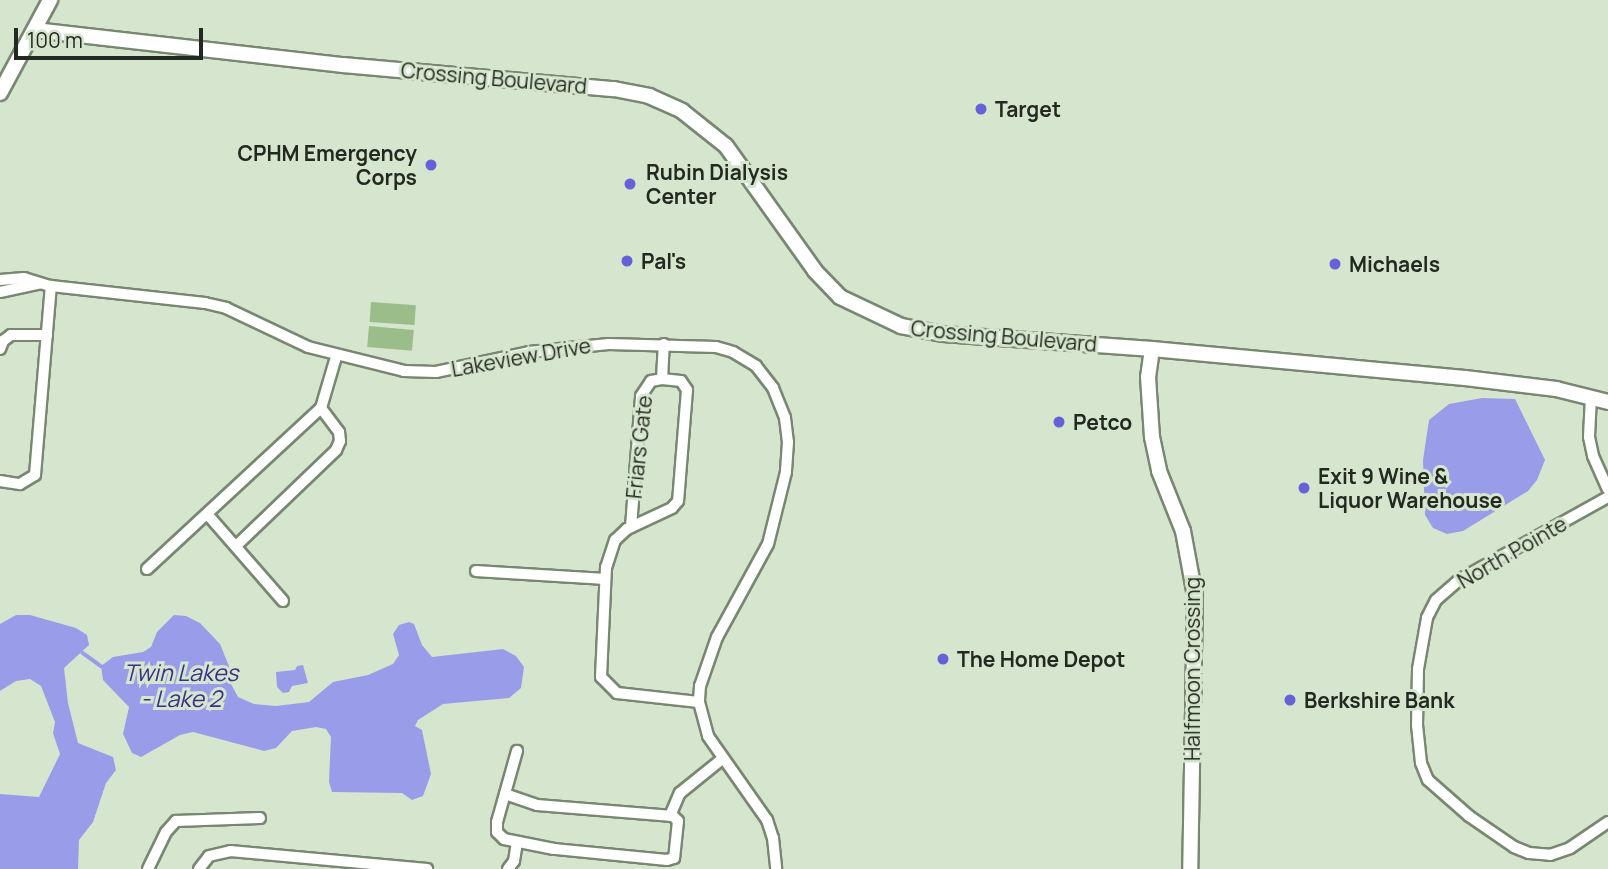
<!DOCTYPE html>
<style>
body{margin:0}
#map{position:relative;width:1608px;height:869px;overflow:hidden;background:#d6e6ce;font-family:Manrope,sans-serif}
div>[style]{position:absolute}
.green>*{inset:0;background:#9bbd89;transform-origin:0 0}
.water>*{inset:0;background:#999de9}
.stream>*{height:3.5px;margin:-1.75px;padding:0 1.75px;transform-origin:1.75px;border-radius:1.75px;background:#999de9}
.roads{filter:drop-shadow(2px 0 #798771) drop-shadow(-2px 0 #798771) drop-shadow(0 2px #798771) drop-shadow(0 -2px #798771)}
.street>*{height:10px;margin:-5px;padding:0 5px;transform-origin:5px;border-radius:5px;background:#fff}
.secondary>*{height:14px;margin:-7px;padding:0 7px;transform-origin:7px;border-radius:7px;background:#fff}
.dots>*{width:19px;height:19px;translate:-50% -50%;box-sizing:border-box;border:4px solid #d6e6ce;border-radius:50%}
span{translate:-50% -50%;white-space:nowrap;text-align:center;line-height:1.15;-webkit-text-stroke:6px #d6e6ce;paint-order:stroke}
.street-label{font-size:21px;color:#232920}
.poi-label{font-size:21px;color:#232920;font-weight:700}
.left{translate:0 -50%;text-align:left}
.right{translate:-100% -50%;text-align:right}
.water-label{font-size:23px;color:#383188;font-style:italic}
.scale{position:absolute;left:14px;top:28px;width:189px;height:32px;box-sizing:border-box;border:4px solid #232920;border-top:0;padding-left:9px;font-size:21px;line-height:24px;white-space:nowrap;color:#232920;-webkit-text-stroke:5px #d6e6ce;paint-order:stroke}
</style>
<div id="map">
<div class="green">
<div style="left:371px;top:302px;width:45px;height:20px;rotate:4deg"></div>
<div style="left:369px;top:326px;width:45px;height:21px;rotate:5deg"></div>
</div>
<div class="water">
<div style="clip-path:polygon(1482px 398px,1515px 399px,1545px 460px,1537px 480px,1528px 491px,1463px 531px,1447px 534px,1433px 528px,1425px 515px,1423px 460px,1429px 420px,1449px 404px)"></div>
<div style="clip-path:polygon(16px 615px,30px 615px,76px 628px,87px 635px,89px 645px,64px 668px,68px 703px,78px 743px,113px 757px,116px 770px,106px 783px,93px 822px,79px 840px,78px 869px,0 869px,0 794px,39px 797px,60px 754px,53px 733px,55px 722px,41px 686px,30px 679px,16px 681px,0 691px,0 624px)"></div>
<div style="clip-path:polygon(174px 615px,186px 616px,200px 623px,220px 644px,229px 666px,231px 684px,238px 697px,254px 704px,276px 706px,309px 702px,333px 682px,368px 675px,393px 664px,399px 655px,393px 634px,399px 625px,409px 622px,414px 624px,422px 645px,432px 657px,503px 649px,516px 656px,524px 667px,521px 688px,509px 698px,443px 704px,418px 720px,415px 726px,422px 730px,431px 774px,423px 796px,412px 800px,402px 793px,332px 792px,329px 782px,331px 737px,326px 729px,316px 727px,292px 731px,276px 748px,264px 751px,193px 732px,180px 735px,141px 757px,132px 753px,123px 734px,129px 707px,103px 680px,101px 666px,113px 657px,143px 652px,151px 647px,157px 632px)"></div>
<div style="clip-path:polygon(303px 665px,308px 683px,292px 686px,289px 692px,283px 693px,277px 687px,276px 672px,295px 670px,297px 666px)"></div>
</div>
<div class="stream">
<div style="left:83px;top:653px;width:22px;rotate:36deg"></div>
</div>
<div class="roads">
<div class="street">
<div style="left:0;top:280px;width:24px;rotate:-5deg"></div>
<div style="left:24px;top:278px;width:28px;rotate:17deg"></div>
<div style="left:51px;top:286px;width:155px;rotate:6.3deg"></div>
<div style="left:205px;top:303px;width:22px;rotate:13deg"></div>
<div style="left:226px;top:308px;width:91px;rotate:25.4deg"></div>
<div style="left:308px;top:347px;width:99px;rotate:14deg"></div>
<div style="left:404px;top:371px;width:32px;rotate:2deg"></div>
<div style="left:436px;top:372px;width:95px;rotate:-12.1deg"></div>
<div style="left:529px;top:352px;width:80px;rotate:-5.7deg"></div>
<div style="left:609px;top:344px;width:107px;rotate:1.6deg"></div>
<div style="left:716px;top:347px;width:18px;rotate:16deg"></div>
<div style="left:733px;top:352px;width:27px;rotate:31deg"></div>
<div style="left:756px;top:366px;width:28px;rotate:52deg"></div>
<div style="left:773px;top:388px;width:32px;rotate:68deg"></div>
<div style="left:785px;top:418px;width:24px;rotate:83deg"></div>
<div style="left:788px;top:442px;width:30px;rotate:94deg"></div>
<div style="left:786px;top:472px;width:74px;rotate:104deg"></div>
<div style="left:768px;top:544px;width:106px;rotate:118.7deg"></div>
<div style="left:717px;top:637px;width:52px;rotate:109.1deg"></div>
<div style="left:700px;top:686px;width:16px;rotate:94deg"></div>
<div style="left:699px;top:702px;width:35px;rotate:75deg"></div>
<div style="left:708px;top:736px;width:103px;rotate:54.9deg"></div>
<div style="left:767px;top:820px;width:19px;rotate:72deg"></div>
<div style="left:773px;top:838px;width:31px;rotate:84deg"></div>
<div style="left:0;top:292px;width:40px;rotate:-12deg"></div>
<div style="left:0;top:349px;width:9px;rotate:-69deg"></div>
<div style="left:3px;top:341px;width:10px;rotate:-37deg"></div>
<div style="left:11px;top:335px;width:36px"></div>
<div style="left:662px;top:379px;width:19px;rotate:6deg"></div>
<div style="left:681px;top:381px;width:11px;rotate:56deg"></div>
<div style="left:687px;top:390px;width:111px;rotate:94.6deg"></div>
<div style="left:678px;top:501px;width:9px;rotate:131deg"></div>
<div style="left:672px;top:508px;width:50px;rotate:155deg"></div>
<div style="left:627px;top:529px;width:16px;rotate:137deg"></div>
<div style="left:615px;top:540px;width:28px;rotate:108deg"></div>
<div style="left:606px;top:567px;width:110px;rotate:92.6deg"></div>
<div style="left:601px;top:677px;width:23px;rotate:45deg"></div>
<div style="left:617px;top:693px;width:82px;rotate:6.3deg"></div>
<div style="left:1591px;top:397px;width:40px;rotate:92.9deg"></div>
<div style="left:1589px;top:437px;width:19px;rotate:78deg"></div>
<div style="left:1593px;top:456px;width:36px;rotate:66deg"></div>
<div style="left:0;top:481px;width:20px;rotate:9deg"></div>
<div style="left:20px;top:484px;width:17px;rotate:-31deg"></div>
<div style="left:35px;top:475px;width:190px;rotate:-85.2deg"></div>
<div style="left:1608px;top:497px;width:171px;rotate:150.9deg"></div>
<div style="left:1459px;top:580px;width:30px;rotate:139deg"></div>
<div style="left:1436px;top:600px;width:20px;rotate:117deg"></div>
<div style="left:1427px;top:618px;width:52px;rotate:100deg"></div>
<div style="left:1418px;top:669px;width:56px;rotate:91deg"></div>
<div style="left:1417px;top:725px;width:38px;rotate:84deg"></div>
<div style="left:1421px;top:763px;width:18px;rotate:68deg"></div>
<div style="left:1428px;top:780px;width:55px;rotate:41.3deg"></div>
<div style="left:1469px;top:816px;width:55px;rotate:34.6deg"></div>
<div style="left:1514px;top:847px;width:16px;rotate:22deg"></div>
<div style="left:1529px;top:853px;width:21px;rotate:5deg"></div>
<div style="left:1550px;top:855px;width:21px;rotate:-19deg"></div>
<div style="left:1570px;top:848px;width:46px;rotate:-34.4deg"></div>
<div style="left:208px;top:515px;width:114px;rotate:48.9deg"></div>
<div style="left:631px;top:527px;width:131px;rotate:-85.6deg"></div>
<div style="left:641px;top:396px;width:18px;rotate:-56deg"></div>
<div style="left:651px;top:381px;width:11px;rotate:-10deg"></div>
<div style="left:662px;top:379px;width:35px;rotate:-87deg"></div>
<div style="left:236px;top:546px;width:139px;rotate:-43.8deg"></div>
<div style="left:336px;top:450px;width:10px;rotate:-66deg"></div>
<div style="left:340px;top:441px;width:9px;rotate:-96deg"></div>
<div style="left:339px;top:432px;width:30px;rotate:-127deg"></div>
<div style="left:147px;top:569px;width:237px;rotate:-42.8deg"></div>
<div style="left:321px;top:408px;width:53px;rotate:-73.6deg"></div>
<div style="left:476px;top:571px;width:129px;rotate:3.5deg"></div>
<div style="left:505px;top:794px;width:34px;rotate:19deg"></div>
<div style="left:537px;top:805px;width:136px;rotate:4.6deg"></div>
<div style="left:673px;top:816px;width:7px;rotate:45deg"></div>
<div style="left:678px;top:821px;width:37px;rotate:96deg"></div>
<div style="left:674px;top:858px;width:7px;rotate:164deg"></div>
<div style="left:667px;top:860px;width:114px;rotate:-174.4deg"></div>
<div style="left:554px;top:849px;width:51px;rotate:-168.7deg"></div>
<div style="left:504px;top:839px;width:10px;rotate:-135deg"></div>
<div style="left:497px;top:832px;width:10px;rotate:-90deg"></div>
<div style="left:497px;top:822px;width:74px;rotate:-74.3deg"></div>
<div style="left:670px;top:816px;width:25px;rotate:-67deg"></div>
<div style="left:680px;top:793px;width:54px;rotate:-39deg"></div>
<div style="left:148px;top:869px;width:41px;rotate:-64.1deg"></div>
<div style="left:166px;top:832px;width:15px;rotate:-48deg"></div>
<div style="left:176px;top:821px;width:84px;rotate:-2deg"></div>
<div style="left:199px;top:869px;width:16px;rotate:-52deg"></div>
<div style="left:209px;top:856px;width:22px;rotate:-13deg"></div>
<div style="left:230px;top:851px;width:198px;rotate:5.2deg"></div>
<div style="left:508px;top:869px;width:10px;rotate:-53deg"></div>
<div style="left:514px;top:861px;width:18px;rotate:-81deg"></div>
</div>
<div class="secondary">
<div style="left:35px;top:30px;width:310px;rotate:6.5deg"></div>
<div style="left:343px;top:65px;width:272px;rotate:5.1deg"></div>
<div style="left:614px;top:89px;width:36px;rotate:11deg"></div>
<div style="left:649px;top:96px;width:36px;rotate:24deg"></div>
<div style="left:682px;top:111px;width:56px;rotate:38.5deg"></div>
<div style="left:726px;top:146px;width:153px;rotate:54.5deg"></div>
<div style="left:815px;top:271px;width:36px;rotate:46deg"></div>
<div style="left:840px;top:297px;width:68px;rotate:25.4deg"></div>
<div style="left:901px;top:326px;width:43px;rotate:10.8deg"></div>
<div style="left:943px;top:334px;width:210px;rotate:4.1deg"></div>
<div style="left:1152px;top:349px;width:314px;rotate:5.3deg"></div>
<div style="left:1465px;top:378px;width:92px;rotate:6.9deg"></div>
<div style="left:1556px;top:389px;width:54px;rotate:14deg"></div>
<div style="left:0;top:93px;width:106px;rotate:-61.7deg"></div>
<div style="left:1152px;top:349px;width:28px;rotate:98deg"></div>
<div style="left:1148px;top:377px;width:60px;rotate:86.2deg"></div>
<div style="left:1152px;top:437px;width:35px;rotate:78deg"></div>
<div style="left:1159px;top:471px;width:65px;rotate:68.2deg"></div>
<div style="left:1183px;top:531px;width:66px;rotate:79.5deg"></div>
<div style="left:1195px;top:596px;width:273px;rotate:91deg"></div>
</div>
</div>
<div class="dots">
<div style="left:981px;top:109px;background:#6660d9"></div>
<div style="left:431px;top:165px;background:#6660d9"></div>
<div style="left:630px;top:184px;background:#6660d9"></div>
<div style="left:627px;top:261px;background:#6660d9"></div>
<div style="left:1335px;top:264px;background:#6660d9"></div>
<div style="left:1059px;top:422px;background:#6660d9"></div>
<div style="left:1304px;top:488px;background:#6660d9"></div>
<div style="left:943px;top:659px;background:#6660d9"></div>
<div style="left:1290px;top:700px;background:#6660d9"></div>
</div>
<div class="street-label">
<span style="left:494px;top:78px;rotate:5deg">Crossing Boulevard</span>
<span style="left:1004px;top:336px;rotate:5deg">Crossing Boulevard</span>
<span style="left:521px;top:357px;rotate:-10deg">Lakeview Drive</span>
<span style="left:639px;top:447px;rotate:-84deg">Friars Gate</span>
<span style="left:1512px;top:552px;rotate:-30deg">North Pointe</span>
<span style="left:1192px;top:669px;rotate:-90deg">Halfmoon Crossing</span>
</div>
<div class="poi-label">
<span class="left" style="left:995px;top:109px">Target</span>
<span class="right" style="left:417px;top:165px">CPHM Emergency<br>Corps</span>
<span class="left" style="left:646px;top:184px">Rubin Dialysis<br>Center</span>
<span class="left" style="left:641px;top:261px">Pal's</span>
<span class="left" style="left:1349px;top:264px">Michaels</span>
<span class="left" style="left:1073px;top:422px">Petco</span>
<span class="left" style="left:1318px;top:488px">Exit 9 Wine &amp;<br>Liquor Warehouse</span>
<span class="left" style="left:957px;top:659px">The Home Depot</span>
<span class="left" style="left:1304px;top:700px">Berkshire Bank</span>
</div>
<div class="water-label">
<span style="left:181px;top:685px">Twin Lakes<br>- Lake 2</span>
</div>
<div class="scale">100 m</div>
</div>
